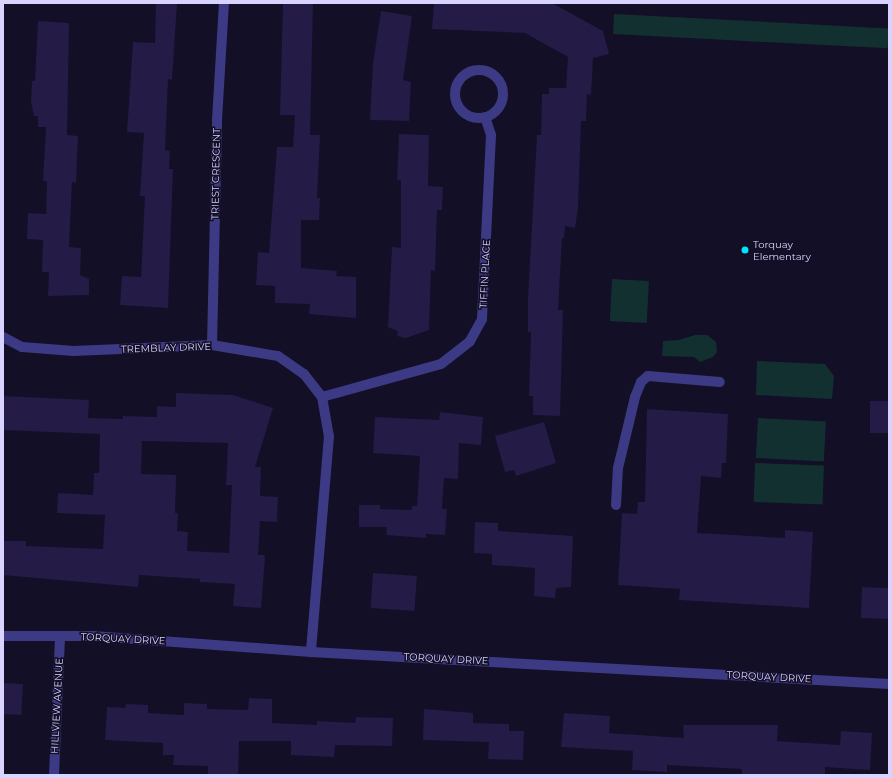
<!DOCTYPE html>
<style>
body{margin:0}
#map{position:relative;width:892px;height:778px;overflow:hidden;background:#130f26;font-family:Montserrat,sans-serif}
div>[style]{position:absolute}
.green>*{inset:0;background:#12302f;transform-origin:0 0}
.building>*{inset:0;background:#241b47;transform-origin:0 0}
.minor>*{height:10px;margin:-5px;padding:0 5px;transform-origin:5px;border-radius:5px;background:#3d3a85}
.minor>.ring{margin:-5px;padding:0;box-sizing:content-box;background:none;border:10px solid #3d3a85;border-radius:50%}
.dots>*{width:11px;height:11px;translate:-50% -50%;box-sizing:border-box;border:2px solid #130f26;border-radius:50%}
span{translate:-50% -50%;white-space:nowrap;text-align:center;line-height:1.15;-webkit-text-stroke:3px #130f26;paint-order:stroke}
.street-label{font-size:10px;color:#d9d4ff}
.poi-label{font-size:10px;color:#d9d4ff}
.left{translate:0 -50%;text-align:left}
.frame{position:absolute;inset:0;border:4px solid #d9d4ff;pointer-events:none}
</style>
<div id="map">
<div class="green">
<div style="left:614px;top:14px;width:275px;height:20px;rotate:3deg"></div>
<div style="left:612px;top:279px;width:37px;height:42px;rotate:3deg"></div>
<div style="clip-path:polygon(695px 335px,707px 335px,716px 342px,717px 352px,713px 357px,700px 362px,694px 357px,662px 356px,663px 341px,679px 340px)"></div>
<div style="clip-path:polygon(757px 361px,825px 364px,834px 376px,832px 399px,756px 395px)"></div>
<div style="left:758px;top:418px;width:68px;height:40px;rotate:3deg"></div>
<div style="left:755px;top:463px;width:69px;height:39px;rotate:2deg"></div>
</div>
<div class="building">
<div style="clip-path:polygon(156px 3px,177px 3px,172px 80px,168px 79px,165px 150px,170px 151px,169px 169px,173px 169px,168px 308px,120px 305px,122px 276px,141px 277px,145px 196px,140px 196px,144px 133px,127px 132px,133px 42px,155px 43px)"></div>
<div style="clip-path:polygon(283px 3px,313px 3px,310px 135px,320px 135px,317px 198px,320px 198px,319px 220px,301px 220px,301px 268px,337px 271px,336px 276px,356px 277px,356px 318px,309px 314px,310px 304px,275px 303px,275px 286px,256px 285px,258px 252px,269px 253px,277px 147px,293px 147px,295px 115px,280px 115px)"></div>
<div style="clip-path:polygon(434px 3px,552px 3px,603px 31px,609px 54px,593px 58px,591px 95px,587px 94px,586px 121px,581px 121px,578px 208px,575px 228px,565px 226px,564px 238px,562px 238px,558px 310px,563px 310px,560px 416px,533px 415px,533px 396px,529px 396px,531px 332px,528px 332px,528px 298px,537px 135px,541px 135px,542px 94px,549px 94px,549px 88px,566px 88px,568px 57px,525px 33px,432px 29px)"></div>
<div style="clip-path:polygon(381px 11px,412px 16px,403px 80px,411px 82px,409px 121px,370px 120px,373px 63px)"></div>
<div style="clip-path:polygon(38px 21px,69px 23px,67px 135px,78px 136px,76px 183px,72px 182px,69px 247px,81px 248px,80px 275px,89px 279px,89px 295px,48px 296px,49px 272px,42px 272px,43px 240px,27px 239px,28px 213px,46px 214px,47px 181px,43px 181px,46px 127px,38px 127px,38px 116px,34px 116px,31px 102px,32px 81px,35px 81px)"></div>
<div style="clip-path:polygon(399px 134px,429px 135px,428px 186px,443px 187px,442px 210px,437px 210px,435px 271px,431px 270px,429px 330px,406px 338px,397px 336px,398px 331px,388px 327px,392px 247px,401px 248px,401px 180px,397px 180px)"></div>
<div style="clip-path:polygon(evenodd,176px 393px,233px 395px,273px 408px,255px 467px,261px 467px,260px 496px,278px 497px,277px 522px,260px 521px,258px 555px,264px 555px,265px 558px,261px 608px,233px 606px,235px 584px,200px 582px,200px 579px,139px 575px,138px 587px,3px 575px,3px 541px,26px 541px,26px 546px,103px 549px,105px 515px,57px 513px,58px 493px,93px 495px,94px 473px,99px 473px,100px 434px,3px 430px,3px 396px,89px 400px,88px 418px,123px 419px,123px 416px,157px 417px,157px 406px,176px 407px,176px 393px,142px 441px,228px 443px,226px 485px,232px 485px,229px 553px,187px 551px,188px 532px,177px 531px,178px 513px,175px 513px,176px 475px,141px 474px,142px 441px)"></div>
<div style="left:870px;top:401px;width:19px;height:32px"></div>
<div style="clip-path:polygon(647px 409px,728px 414px,726px 463px,722px 463px,721px 478px,701px 476px,697px 533px,785px 538px,785px 530px,813px 532px,809px 608px,679px 600px,680px 589px,618px 585px,622px 513px,637px 514px,638px 502px,645px 502px)"></div>
<div style="clip-path:polygon(440px 412px,483px 417px,481px 445px,459px 443px,458px 479px,444px 478px,442px 509px,447px 509px,445px 535px,426px 534px,426px 538px,386px 535px,387px 527px,359px 527px,359px 505px,380px 505px,380px 509px,412px 510px,412px 506px,417px 506px,420px 456px,373px 453px,375px 417px,439px 420px)"></div>
<div style="clip-path:polygon(544px 422px,556px 463px,516px 476px,514px 470px,505px 472px,495px 436px)"></div>
<div style="clip-path:polygon(475px 522px,498px 523px,498px 531px,573px 536px,571px 587px,556px 588px,555px 598px,534px 596px,535px 568px,492px 565px,492px 554px,474px 553px)"></div>
<div style="left:373px;top:573px;width:44px;height:35px;rotate:4deg"></div>
<div style="left:862px;top:587px;width:27px;height:31px;rotate:2deg"></div>
<div style="left:3px;top:683px;width:20px;height:31px;rotate:3deg"></div>
<div style="clip-path:polygon(249px 698px,272px 699px,272px 723px,317px 725px,317px 721px,355px 723px,356px 717px,393px 718px,392px 746px,335px 745px,334px 757px,291px 755px,291px 741px,239px 741px,238px 775px,208px 775px,208px 766px,173px 765px,174px 755px,163px 755px,163px 743px,105px 740px,107px 707px,125px 708px,126px 704px,148px 705px,148px 713px,184px 715px,184px 703px,207px 704px,207px 709px,248px 710px)"></div>
<div style="clip-path:polygon(424px 709px,473px 713px,473px 723px,509px 724px,509px 731px,524px 731px,523px 760px,488px 759px,489px 742px,423px 740px)"></div>
<div style="clip-path:polygon(564px 713px,610px 716px,609px 733px,684px 738px,683px 725px,778px 725px,777px 741px,840px 745px,841px 731px,872px 733px,870px 770px,825px 767px,825px 775px,742px 775px,742px 769px,667px 765px,667px 772px,632px 770px,633px 751px,561px 747px)"></div>
</div>
<div class="minor">
<div class="ring" style="left:455px;top:70px;width:38px;height:38px"></div>
<div style="left:3px;top:337px;width:21px;rotate:28deg"></div>
<div style="left:22px;top:347px;width:52px;rotate:4.4deg"></div>
<div style="left:74px;top:351px;width:138px;rotate:-2.5deg"></div>
<div style="left:212px;top:345px;width:67px;rotate:9.5deg"></div>
<div style="left:278px;top:356px;width:32px;rotate:35deg"></div>
<div style="left:304px;top:374px;width:29px;rotate:52deg"></div>
<div style="left:322px;top:397px;width:40px;rotate:80deg"></div>
<div style="left:329px;top:436px;width:217px;rotate:94.8deg"></div>
<div style="left:212px;top:345px;width:225px;rotate:-88.7deg"></div>
<div style="left:217px;top:120px;width:117px;rotate:-86.6deg"></div>
<div style="left:322px;top:397px;width:123px;rotate:-15.5deg"></div>
<div style="left:441px;top:364px;width:37px;rotate:-38deg"></div>
<div style="left:470px;top:341px;width:25px;rotate:-61deg"></div>
<div style="left:482px;top:319px;width:184px;rotate:-87.2deg"></div>
<div style="left:491px;top:135px;width:19px;rotate:-108deg"></div>
<div style="left:616px;top:505px;width:37px;rotate:-87deg"></div>
<div style="left:618px;top:468px;width:73px;rotate:-76.5deg"></div>
<div style="left:635px;top:397px;width:16px;rotate:-68deg"></div>
<div style="left:641px;top:382px;width:9px;rotate:-41deg"></div>
<div style="left:648px;top:376px;width:72px;rotate:4.8deg"></div>
<div style="left:3px;top:636px;width:90px"></div>
<div style="left:93px;top:636px;width:219px;rotate:4.2deg"></div>
<div style="left:311px;top:652px;width:579px;rotate:3.17deg"></div>
<div style="left:54px;top:775px;width:139px;rotate:-87.5deg"></div>
</div>
<div class="dots">
<div style="left:745px;top:250px;background:#00e5ff"></div>
</div>
<div class="street-label">
<span style="left:216px;top:174px;rotate:-89deg">TRIEST CRESCENT</span>
<span style="left:485px;top:274px;rotate:-87deg">TIFFIN PLACE</span>
<span style="left:166px;top:348px;rotate:-2deg">TREMBLAY DRIVE</span>
<span style="left:123px;top:639px;rotate:3deg">TORQUAY DRIVE</span>
<span style="left:446px;top:659px;rotate:3deg">TORQUAY DRIVE</span>
<span style="left:769px;top:677px;rotate:3deg">TORQUAY DRIVE</span>
<span style="left:57px;top:706px;rotate:-87deg">HILLVIEW AVENUE</span>
</div>
<div class="poi-label">
<span class="left" style="left:753px;top:250px">Torquay<br>Elementary</span>
</div>
<div class="frame"></div>
</div>
